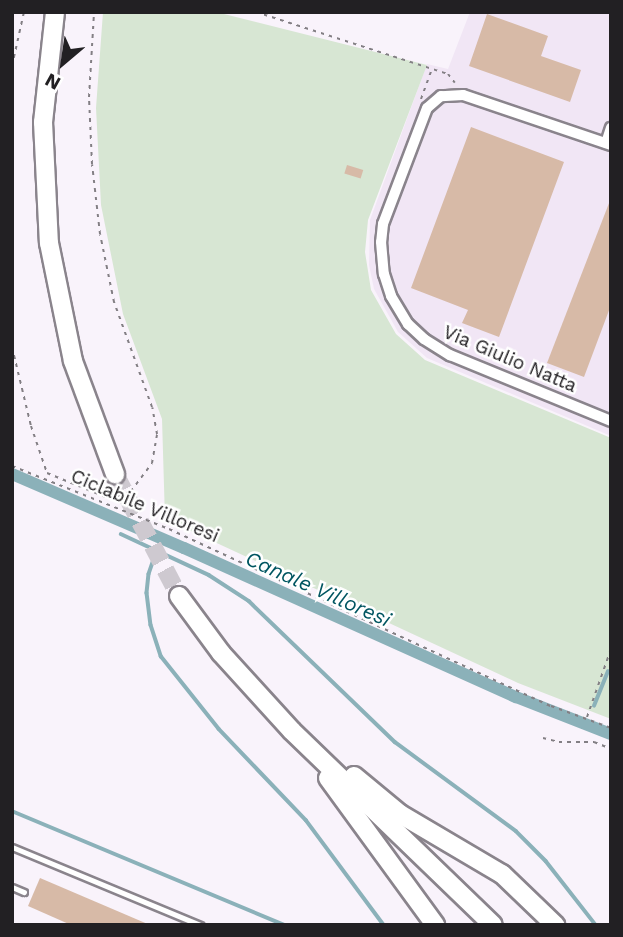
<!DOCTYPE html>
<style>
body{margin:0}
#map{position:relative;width:623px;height:937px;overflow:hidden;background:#f9f3fb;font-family:"Work Sans",sans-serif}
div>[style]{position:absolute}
.built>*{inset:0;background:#f1e6f5}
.green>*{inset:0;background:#d7e6d3}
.stream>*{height:3.5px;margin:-1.75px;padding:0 1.75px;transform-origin:1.75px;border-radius:1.75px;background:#8bb1b9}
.canal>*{height:12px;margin:-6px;padding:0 6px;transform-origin:6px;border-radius:6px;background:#8bb1b9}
.building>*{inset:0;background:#d7baa7;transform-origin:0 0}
.primary-tunnel>*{height:18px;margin-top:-9px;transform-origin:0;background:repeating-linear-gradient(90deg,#cec9d0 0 18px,transparent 0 27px)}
.path>*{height:2px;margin-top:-1px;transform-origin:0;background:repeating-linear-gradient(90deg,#837f84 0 3.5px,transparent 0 8.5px)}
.roads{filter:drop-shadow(2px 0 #8a848c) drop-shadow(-2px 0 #8a848c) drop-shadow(0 2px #8a848c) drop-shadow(0 -2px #8a848c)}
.service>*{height:5px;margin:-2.5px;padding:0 2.5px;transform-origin:2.5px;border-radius:2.5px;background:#fff}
.minor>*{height:10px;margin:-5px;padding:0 5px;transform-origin:5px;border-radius:5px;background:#fff}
.primary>*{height:18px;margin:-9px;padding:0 9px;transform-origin:9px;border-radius:9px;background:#fff}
span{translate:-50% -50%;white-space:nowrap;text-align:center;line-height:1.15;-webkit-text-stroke:5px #fff;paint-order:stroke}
.street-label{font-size:19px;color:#222023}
.water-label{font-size:21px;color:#005561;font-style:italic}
.frame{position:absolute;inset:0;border:14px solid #222023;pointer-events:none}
.north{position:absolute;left:28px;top:28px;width:70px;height:70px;-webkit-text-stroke:5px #fff;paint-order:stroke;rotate:209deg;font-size:19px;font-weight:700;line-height:28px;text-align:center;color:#222023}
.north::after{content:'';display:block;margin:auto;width:24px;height:32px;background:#222023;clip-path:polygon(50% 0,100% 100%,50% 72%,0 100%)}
</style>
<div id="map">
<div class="built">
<div style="clip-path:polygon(470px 12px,611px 12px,611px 436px,427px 358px,398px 332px,374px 289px,369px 265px,370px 220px,427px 64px,448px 69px)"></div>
</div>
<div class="green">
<div style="clip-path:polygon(103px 12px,216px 12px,427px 65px,368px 220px,365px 252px,371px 290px,396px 334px,425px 360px,611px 438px,611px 719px,518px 683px,165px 519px,162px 419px,123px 314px,101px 205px,96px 108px)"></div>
</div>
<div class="stream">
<div style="left:121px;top:534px;width:97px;rotate:25deg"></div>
<div style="left:209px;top:575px;width:48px;rotate:33deg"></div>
<div style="left:249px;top:601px;width:203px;rotate:44deg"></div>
<div style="left:395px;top:742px;width:150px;rotate:36.3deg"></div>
<div style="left:516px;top:831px;width:42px;rotate:45deg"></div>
<div style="left:546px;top:861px;width:81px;rotate:52deg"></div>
<div style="left:157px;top:551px;width:24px;rotate:109deg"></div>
<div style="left:149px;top:574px;width:19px;rotate:96deg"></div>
<div style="left:147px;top:593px;width:32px;rotate:83deg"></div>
<div style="left:151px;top:625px;width:33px;rotate:72deg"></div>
<div style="left:161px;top:656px;width:93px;rotate:51.5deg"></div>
<div style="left:219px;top:729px;width:126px;rotate:46.3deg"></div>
<div style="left:306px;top:820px;width:131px;rotate:53.4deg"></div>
<div style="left:594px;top:706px;width:37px;rotate:-68deg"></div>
<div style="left:12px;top:811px;width:296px;rotate:22.7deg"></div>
</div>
<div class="canal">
<div style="left:12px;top:474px;width:187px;rotate:23.3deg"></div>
<div style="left:184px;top:548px;width:364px;rotate:24.2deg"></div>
<div style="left:516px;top:697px;width:102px;rotate:21.3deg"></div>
</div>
<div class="building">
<div style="clip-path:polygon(487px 14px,548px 36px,541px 56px,581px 70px,570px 102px,469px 66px)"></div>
<div style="clip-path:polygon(471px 127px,564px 162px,499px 337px,462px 323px,468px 310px,411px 288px)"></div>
<div style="left:347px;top:165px;width:17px;height:9px;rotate:17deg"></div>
<div style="clip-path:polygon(611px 198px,611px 305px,584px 377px,547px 363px)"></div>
<div style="clip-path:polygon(40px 878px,150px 925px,71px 925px,28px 906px)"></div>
</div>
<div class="primary-tunnel">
<div style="left:115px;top:474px;width:138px;rotate:62.3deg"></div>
</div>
<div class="path">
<div style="left:256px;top:12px;width:202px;rotate:17.9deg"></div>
<div style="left:448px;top:74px;width:11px;rotate:52deg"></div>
<div style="left:12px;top:66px;width:55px;rotate:-77.5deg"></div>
<div style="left:421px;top:99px;width:32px;rotate:-70deg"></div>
<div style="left:12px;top:347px;width:81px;rotate:76.5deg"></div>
<div style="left:31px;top:426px;width:50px;rotate:71.2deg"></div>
<div style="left:47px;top:473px;width:68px;rotate:22.4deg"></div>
<div style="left:110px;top:499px;width:22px;rotate:-21deg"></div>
<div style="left:131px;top:491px;width:35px;rotate:-53deg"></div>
<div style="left:152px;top:463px;width:29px;rotate:-80deg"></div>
<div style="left:157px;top:434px;width:27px;rotate:-100deg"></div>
<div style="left:152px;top:407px;width:112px;rotate:-109.9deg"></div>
<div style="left:114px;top:302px;width:69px;rotate:-101.6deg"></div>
<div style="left:100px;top:234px;width:70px;rotate:-96.5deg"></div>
<div style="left:92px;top:164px;width:67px;rotate:-92.6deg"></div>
<div style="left:89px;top:97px;width:85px;rotate:-86.6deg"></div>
<div style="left:12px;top:466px;width:169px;rotate:21.9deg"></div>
<div style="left:169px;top:529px;width:421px;rotate:24.9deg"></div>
<div style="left:551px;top:706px;width:64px;rotate:20.1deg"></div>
<div style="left:587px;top:717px;width:72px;rotate:-70.6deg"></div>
<div style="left:543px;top:738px;width:16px;rotate:14deg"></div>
<div style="left:559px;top:742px;width:35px"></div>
<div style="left:594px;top:742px;width:18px;rotate:22deg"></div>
</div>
<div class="roads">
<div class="service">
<div style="left:12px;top:847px;width:204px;rotate:22.5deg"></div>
<div style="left:12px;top:887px;width:13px;rotate:23deg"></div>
</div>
<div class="minor">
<div style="left:606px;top:143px;width:16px;rotate:-72deg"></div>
<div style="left:611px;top:145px;width:156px;rotate:-161.3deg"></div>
<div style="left:463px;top:95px;width:22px;rotate:177deg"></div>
<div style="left:441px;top:96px;width:18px;rotate:139deg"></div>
<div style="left:427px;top:108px;width:124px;rotate:110.8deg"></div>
<div style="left:383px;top:224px;width:18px;rotate:96deg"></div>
<div style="left:381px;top:242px;width:32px;rotate:85deg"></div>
<div style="left:384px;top:274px;width:23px;rotate:72deg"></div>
<div style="left:391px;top:296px;width:33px;rotate:59deg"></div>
<div style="left:408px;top:324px;width:22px;rotate:43deg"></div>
<div style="left:424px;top:339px;width:31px;rotate:32deg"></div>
<div style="left:450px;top:355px;width:174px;rotate:22.3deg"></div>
</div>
<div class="primary">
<div style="left:55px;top:12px;width:111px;rotate:96.2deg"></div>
<div style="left:43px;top:122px;width:121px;rotate:87.2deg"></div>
<div style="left:49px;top:243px;width:120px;rotate:78.5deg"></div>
<div style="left:73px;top:361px;width:121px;rotate:69.6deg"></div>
<div style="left:179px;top:596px;width:71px;rotate:53.6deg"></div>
<div style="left:221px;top:653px;width:105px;rotate:47.7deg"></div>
<div style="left:292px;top:731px;width:279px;rotate:44deg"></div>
<div style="left:354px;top:776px;width:60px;rotate:39.6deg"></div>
<div style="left:400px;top:814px;width:118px;rotate:30.5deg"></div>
<div style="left:502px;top:874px;width:74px;rotate:43.9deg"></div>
<div style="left:328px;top:778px;width:182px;rotate:53.9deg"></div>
</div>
</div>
<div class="street-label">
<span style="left:510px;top:359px;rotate:23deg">Via Giulio Natta</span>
<span style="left:145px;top:506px;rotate:23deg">Ciclabile Villoresi</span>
</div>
<div class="water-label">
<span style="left:318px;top:589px;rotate:24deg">Canale Villoresi</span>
</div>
<div class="frame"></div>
<div class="north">N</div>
</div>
